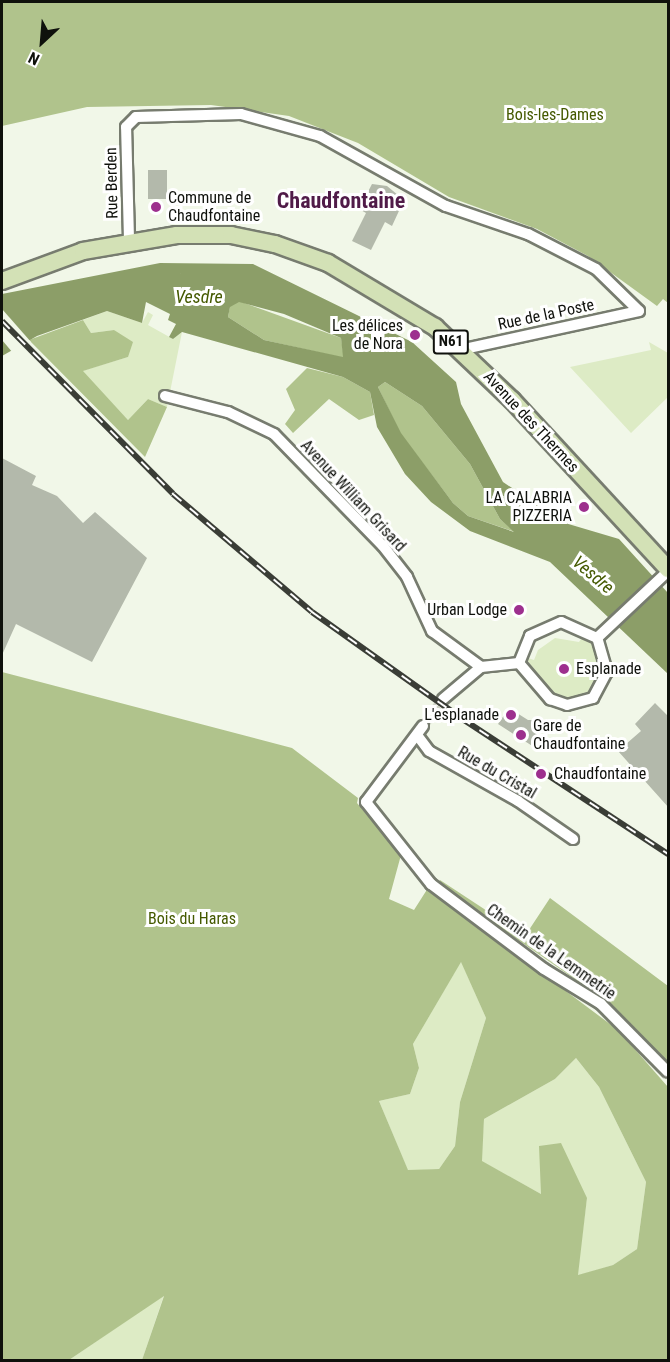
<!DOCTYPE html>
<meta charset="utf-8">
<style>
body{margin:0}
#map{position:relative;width:670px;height:1362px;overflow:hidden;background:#f1f7e8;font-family:"Roboto Condensed",sans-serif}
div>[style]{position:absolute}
.green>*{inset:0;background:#ddebc5}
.forest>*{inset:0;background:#b0c38c}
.water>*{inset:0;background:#8c9e68}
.pier>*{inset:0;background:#f1f7e8}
.building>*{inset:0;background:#b3b9ab;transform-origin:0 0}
.street-tunnel>*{height:10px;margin-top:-5px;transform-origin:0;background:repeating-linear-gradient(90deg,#cfd4c7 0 10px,transparent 0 15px)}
.roads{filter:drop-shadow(2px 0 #777c6f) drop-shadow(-2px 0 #777c6f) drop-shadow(0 2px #777c6f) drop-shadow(0 -2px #777c6f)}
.street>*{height:10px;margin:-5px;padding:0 5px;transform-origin:5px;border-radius:5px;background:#fff}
.primary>*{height:16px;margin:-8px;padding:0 8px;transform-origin:8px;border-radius:8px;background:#d3e1b6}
.rail>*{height:6px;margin-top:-3px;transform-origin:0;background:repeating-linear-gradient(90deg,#fff 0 11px,#3a3d36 0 22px);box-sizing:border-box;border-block:2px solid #3a3d36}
.dots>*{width:16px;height:16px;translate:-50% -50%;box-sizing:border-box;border:3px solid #fff;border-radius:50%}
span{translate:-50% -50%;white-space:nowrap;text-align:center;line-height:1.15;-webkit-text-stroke:6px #fff;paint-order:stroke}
.shield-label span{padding:2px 4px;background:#fff;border:2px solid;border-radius:4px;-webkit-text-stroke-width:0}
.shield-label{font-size:15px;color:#0f110c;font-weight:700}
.park-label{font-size:16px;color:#455a00}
.street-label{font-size:16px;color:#0f110c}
.poi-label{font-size:16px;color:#0f110c}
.left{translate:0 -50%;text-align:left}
.right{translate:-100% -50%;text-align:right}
.water-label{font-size:18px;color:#445900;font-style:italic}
.district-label{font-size:22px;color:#501b48;font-weight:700}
.frame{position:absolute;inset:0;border:3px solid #0f110c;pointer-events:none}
.north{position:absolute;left:12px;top:12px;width:60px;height:60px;-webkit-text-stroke:4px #fff;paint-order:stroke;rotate:206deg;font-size:16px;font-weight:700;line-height:24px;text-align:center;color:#0f110c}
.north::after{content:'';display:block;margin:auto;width:21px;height:27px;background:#0f110c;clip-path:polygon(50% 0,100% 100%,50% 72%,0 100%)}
</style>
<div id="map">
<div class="green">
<div style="clip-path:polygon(107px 311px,142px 323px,148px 312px,153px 315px,148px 325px,173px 339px,182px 332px,167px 407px,148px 399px,128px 420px,82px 371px,128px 357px,114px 330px,91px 333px,83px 320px)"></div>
<div style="clip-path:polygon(649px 342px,668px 353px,668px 397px,631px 433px,570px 367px,651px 350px)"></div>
<div style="clip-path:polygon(585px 633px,604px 666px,596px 690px,575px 702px,552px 697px,525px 657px,534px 660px,538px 650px,555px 638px,579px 642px)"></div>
<div style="clip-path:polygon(461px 961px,486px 1018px,460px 1102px,455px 1146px,439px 1169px,408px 1171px,379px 1101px,410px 1094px,419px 1068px,413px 1044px)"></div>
<div style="clip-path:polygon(576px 1058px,599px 1087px,646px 1182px,637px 1249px,613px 1265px,577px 1276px,587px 1198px,541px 1194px,481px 1161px,484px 1119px,555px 1079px)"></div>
<div style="clip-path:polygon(164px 1295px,142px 1360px,69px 1360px)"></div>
</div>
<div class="forest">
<div style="clip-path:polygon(2px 2px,668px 2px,668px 303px,663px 299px,657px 306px,588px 256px,537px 229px,449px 197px,358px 143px,289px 116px,211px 105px,87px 107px,2px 126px)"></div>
<div style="clip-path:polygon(239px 301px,341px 338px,344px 358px,264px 340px,228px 317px,230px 306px)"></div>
<div style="clip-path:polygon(83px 320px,91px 333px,114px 330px,133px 342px,128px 357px,83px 371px,128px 420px,148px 399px,167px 407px,145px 457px,29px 340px)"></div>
<div style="clip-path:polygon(307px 368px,343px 377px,370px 392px,374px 415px,359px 420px,329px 399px,293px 433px,285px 424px,295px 410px,286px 389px)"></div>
<div style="clip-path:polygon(385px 382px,422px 406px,470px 464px,500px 519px,515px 532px,468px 516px,453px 503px,400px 433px,378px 387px)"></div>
<div style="clip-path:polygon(evenodd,2px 672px,292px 748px,358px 798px,357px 803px,401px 855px,389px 899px,414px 910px,428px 888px,618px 1030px,668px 1087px,668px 1360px,142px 1360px,164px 1296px,69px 1360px,2px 1360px,2px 672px,461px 962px,486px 1018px,460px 1102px,455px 1146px,439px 1169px,408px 1170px,379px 1101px,410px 1094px,419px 1068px,413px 1044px,461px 962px,2px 672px,576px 1058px,599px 1087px,646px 1182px,637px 1249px,613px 1265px,578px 1275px,587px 1198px,561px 1143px,539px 1146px,541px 1194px,482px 1161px,484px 1119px,555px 1079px,576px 1058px)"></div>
<div style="clip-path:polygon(440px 880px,525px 936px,550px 898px,668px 986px,668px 1065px,608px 1002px,437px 884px)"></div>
</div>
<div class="water">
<div style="clip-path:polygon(evenodd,160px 263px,253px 264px,412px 342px,456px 382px,461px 404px,503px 482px,565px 523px,619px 539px,668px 593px,668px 674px,550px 562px,470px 531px,431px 502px,405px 474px,377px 427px,370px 392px,343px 377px,182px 332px,173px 339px,169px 337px,176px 324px,168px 320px,170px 314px,146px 302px,142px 323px,107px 311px,37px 336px,2px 356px,2px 294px,160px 263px,239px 302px,284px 314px,341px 338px,343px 357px,264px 340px,228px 317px,230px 307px,239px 302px,160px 263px,385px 382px,422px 406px,470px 464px,500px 519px,514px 532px,468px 516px,453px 503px,401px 433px,378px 387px,385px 382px)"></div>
</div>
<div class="pier">
<div style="clip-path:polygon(2px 309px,31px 342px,13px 353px,2px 340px)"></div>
</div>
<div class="building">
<div style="left:148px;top:170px;width:19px;height:29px"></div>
<div style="clip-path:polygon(372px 184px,387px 186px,404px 200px,392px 226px,385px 222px,371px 250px,352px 241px,366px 213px,359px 209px)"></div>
<div style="clip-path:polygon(2px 458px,36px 476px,32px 485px,57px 496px,83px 523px,95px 512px,147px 558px,92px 662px,16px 624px,2px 655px)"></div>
<div style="clip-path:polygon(655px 703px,669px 717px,669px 808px,618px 751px,641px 731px,635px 724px)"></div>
<div style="clip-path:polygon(509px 708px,528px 720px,541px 720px,534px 747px,498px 724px)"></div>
</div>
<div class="street-tunnel">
<div style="left:423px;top:726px;width:34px;rotate:-53deg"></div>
</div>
<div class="roads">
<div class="street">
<div style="left:129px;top:239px;width:112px;rotate:-91.5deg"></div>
<div style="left:126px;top:127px;width:14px;rotate:-45deg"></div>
<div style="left:136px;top:117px;width:105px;rotate:-1.6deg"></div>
<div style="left:241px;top:114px;width:82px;rotate:15.6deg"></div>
<div style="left:320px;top:136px;width:144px;rotate:29.1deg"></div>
<div style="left:446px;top:206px;width:87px;rotate:18.9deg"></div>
<div style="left:528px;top:234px;width:76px;rotate:27.2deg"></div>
<div style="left:596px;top:269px;width:60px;rotate:44.3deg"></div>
<div style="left:639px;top:311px;width:183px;rotate:167.7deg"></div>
<div style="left:165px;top:396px;width:65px;rotate:14.3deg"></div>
<div style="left:228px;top:412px;width:51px;rotate:25.6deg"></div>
<div style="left:274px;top:434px;width:156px;rotate:45.8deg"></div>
<div style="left:383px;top:546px;width:39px;rotate:52deg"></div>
<div style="left:407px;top:577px;width:60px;rotate:65.2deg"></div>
<div style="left:432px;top:631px;width:61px;rotate:36.3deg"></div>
<div style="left:597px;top:638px;width:98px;rotate:-43.3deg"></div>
<div style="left:481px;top:667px;width:38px;rotate:-6deg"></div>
<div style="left:519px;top:663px;width:48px;rotate:49.3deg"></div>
<div style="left:550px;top:699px;width:18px;rotate:19deg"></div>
<div style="left:567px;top:705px;width:27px;rotate:-15deg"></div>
<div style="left:593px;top:698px;width:30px;rotate:-62deg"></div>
<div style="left:607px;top:672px;width:35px;rotate:-106deg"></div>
<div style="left:597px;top:638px;width:39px;rotate:-156deg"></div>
<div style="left:561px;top:622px;width:34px;rotate:156deg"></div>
<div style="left:530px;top:636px;width:29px;rotate:112deg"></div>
<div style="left:443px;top:699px;width:50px;rotate:-40.1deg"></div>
<div style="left:423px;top:726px;width:95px;rotate:126.9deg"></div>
<div style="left:366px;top:802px;width:105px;rotate:51.6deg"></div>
<div style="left:431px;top:884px;width:141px;rotate:37deg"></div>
<div style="left:544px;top:969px;width:67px;rotate:31.6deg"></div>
<div style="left:601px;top:1004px;width:95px;rotate:45.4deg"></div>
<div style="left:417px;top:735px;width:20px;rotate:53deg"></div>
<div style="left:429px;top:751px;width:102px;rotate:29.3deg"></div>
<div style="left:518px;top:801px;width:67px;rotate:34.6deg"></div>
</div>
<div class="primary">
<div style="left:2px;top:281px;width:86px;rotate:-20.3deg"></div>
<div style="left:83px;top:251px;width:95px;rotate:-9.7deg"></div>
<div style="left:177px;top:235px;width:54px"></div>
<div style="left:231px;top:235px;width:45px;rotate:11.6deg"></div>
<div style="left:275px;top:244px;width:56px;rotate:19.7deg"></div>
<div style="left:328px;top:263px;width:125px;rotate:30.9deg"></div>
<div style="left:435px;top:327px;width:106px;rotate:43.5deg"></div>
<div style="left:512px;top:400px;width:230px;rotate:47.3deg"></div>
</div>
</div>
<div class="rail">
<div style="left:2px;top:321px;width:243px;rotate:45.3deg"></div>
<div style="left:173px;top:494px;width:182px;rotate:40.3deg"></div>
<div style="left:312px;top:612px;width:183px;rotate:35.4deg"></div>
<div style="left:461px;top:718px;width:248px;rotate:33.3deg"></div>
</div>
<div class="dots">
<div style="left:156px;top:207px;background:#9d2f8e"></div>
<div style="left:415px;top:335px;background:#9d2f8e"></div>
<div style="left:584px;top:507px;background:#9d2f8e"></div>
<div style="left:519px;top:610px;background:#9d2f8e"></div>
<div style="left:564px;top:669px;background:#9d2f8e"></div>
<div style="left:511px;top:715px;background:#9d2f8e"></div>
<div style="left:521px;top:735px;background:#9d2f8e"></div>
<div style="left:541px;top:774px;background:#9d2f8e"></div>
</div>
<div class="shield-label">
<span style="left:451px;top:342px">N61</span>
</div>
<div class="park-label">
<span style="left:555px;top:115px">Bois-les-Dames</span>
<span style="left:192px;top:919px">Bois du Haras</span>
</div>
<div class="street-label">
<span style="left:112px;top:183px;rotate:-91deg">Rue Berden</span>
<span style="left:546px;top:315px;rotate:-12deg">Rue de la Poste</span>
<span style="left:531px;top:422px;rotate:47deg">Avenue des Thermes</span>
<span style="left:353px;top:496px;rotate:47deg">Avenue William Grisard</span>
<span style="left:497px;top:773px;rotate:30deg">Rue du Cristal</span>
<span style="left:551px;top:952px;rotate:35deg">Chemin de la Lemmetrie</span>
</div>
<div class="poi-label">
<span class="left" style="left:168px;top:207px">Commune de<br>Chaudfontaine</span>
<span class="right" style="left:403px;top:335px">Les délices<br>de Nora</span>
<span class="right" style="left:572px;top:507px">LA CALABRIA<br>PIZZERIA</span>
<span class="right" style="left:507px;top:610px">Urban Lodge</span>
<span class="left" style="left:576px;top:669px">Esplanade</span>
<span class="right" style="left:499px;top:715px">L'esplanade</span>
<span class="left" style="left:533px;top:735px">Gare de<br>Chaudfontaine</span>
<span class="left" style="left:554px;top:774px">Chaudfontaine</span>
</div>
<div class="water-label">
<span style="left:199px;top:297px">Vesdre</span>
<span style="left:593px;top:575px;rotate:40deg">Vesdre</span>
</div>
<div class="district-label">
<span style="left:341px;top:201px">Chaudfontaine</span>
</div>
<div class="frame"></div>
<div class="north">N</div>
</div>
